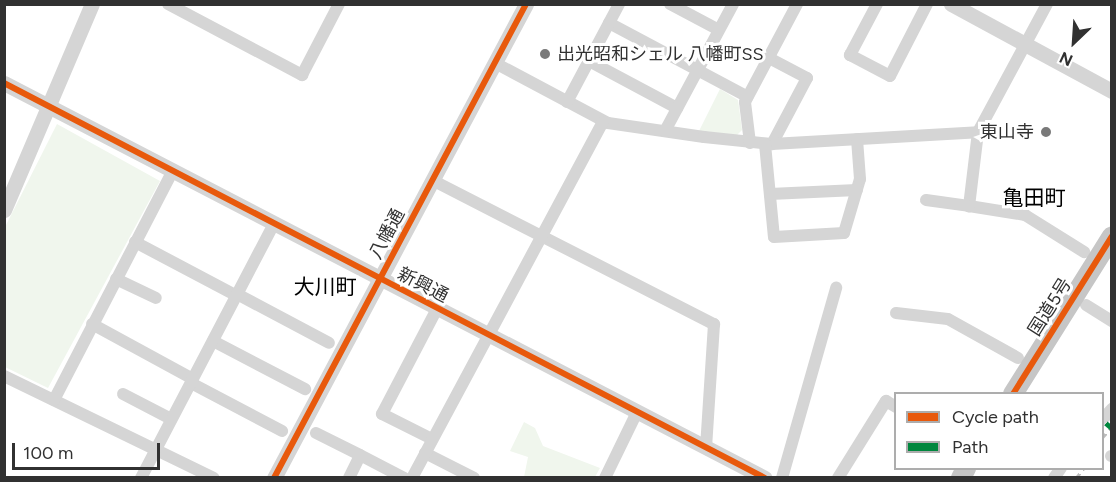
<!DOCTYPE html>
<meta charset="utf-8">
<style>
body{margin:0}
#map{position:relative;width:1116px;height:482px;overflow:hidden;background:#fff;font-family:Figtree,"Noto Sans JP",sans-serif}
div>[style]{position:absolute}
.green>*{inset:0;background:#f0f6ed}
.minor>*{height:12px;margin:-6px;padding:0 6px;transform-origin:6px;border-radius:6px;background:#d5d5d5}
.tertiary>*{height:15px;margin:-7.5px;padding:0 7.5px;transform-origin:7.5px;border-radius:7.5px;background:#d5d5d5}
.trunk>*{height:20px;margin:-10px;padding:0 10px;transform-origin:10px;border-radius:10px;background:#c6c6c6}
.rail>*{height:3px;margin-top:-1.5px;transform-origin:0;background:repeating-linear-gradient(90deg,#bdbdbd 0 6px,transparent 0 10.5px)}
.quiet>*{height:4.5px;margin-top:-2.25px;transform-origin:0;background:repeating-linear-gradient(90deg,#00873e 0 9px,transparent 0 13.5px)}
.cycleway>*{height:6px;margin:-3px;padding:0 3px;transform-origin:3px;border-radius:3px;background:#e8590c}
.dots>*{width:16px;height:16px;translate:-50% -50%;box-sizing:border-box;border:3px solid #fff;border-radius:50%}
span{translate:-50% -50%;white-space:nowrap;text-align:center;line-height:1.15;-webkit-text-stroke:6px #fff;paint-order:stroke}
.poi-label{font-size:18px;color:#313131}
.left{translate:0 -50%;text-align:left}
.right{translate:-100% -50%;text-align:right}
.street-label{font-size:18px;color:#313131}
.quarter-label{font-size:21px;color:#000}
.frame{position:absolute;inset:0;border:6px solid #313131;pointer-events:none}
.legend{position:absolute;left:894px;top:392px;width:210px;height:78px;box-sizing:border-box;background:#fff;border:2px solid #adadad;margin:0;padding:8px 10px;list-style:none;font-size:18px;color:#313131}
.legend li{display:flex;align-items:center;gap:12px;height:30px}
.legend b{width:30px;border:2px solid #adadad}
.north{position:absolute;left:1044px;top:12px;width:60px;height:60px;-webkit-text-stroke:4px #fff;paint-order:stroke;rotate:205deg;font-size:16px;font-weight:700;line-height:24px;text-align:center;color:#313131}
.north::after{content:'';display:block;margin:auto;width:21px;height:27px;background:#313131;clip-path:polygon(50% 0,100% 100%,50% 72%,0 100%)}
.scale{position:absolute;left:12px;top:443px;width:148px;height:27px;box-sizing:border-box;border:3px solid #313131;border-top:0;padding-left:8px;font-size:18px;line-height:21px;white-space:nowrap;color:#313131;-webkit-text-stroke:4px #fff;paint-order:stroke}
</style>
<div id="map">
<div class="green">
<div style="clip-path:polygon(720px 89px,738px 100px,742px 130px,737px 135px,699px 131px)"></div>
<div style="clip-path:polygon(57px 124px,160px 181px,48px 388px,5px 367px,4px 229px)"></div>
<div style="clip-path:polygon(524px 422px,535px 428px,543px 446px,600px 468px,595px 477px,524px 477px,528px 457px,510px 451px)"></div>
</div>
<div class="minor">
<div style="left:168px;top:4px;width:152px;rotate:27.9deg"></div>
<div style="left:302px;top:75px;width:80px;rotate:-62.5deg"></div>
<div style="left:670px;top:4px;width:55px;rotate:28deg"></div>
<div style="left:877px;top:4px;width:58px;rotate:117.9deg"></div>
<div style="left:850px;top:55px;width:45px;rotate:27.7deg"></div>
<div style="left:890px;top:76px;width:81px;rotate:-62.8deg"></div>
<div style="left:1047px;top:4px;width:145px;rotate:118.3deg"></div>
<div style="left:978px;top:132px;width:75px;rotate:96.9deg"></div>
<div style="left:969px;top:206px;width:57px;rotate:9.1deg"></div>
<div style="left:1025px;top:215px;width:70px;rotate:32.1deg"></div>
<div style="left:609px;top:23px;width:157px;rotate:28deg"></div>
<div style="left:769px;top:58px;width:43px;rotate:27.8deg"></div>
<div style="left:807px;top:78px;width:75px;rotate:117.9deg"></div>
<div style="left:589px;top:61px;width:100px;rotate:28.1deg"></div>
<div style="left:495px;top:63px;width:128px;rotate:28deg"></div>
<div style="left:608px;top:123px;width:97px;rotate:8.3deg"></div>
<div style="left:704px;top:137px;width:68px;rotate:5.9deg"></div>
<div style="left:772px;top:144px;width:206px;rotate:-3.3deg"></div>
<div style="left:567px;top:102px;width:111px;rotate:-62deg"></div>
<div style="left:665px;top:131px;width:144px;rotate:-61.8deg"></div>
<div style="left:750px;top:143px;width:41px;rotate:-97deg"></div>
<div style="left:745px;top:102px;width:111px;rotate:-62deg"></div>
<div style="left:765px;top:144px;width:93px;rotate:84.5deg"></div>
<div style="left:774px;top:237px;width:70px;rotate:-3.3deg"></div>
<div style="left:844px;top:233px;width:56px;rotate:-73.5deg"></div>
<div style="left:860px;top:179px;width:40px;rotate:-94.3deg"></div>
<div style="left:432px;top:180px;width:317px;rotate:27.1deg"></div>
<div style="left:714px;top:324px;width:123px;rotate:93.7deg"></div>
<div style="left:770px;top:194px;width:87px;rotate:-2.6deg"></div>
<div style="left:926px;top:200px;width:43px;rotate:7.9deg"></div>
<div style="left:135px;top:242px;width:115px;rotate:27.9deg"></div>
<div style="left:116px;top:279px;width:44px;rotate:25.4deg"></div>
<div style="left:237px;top:294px;width:104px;rotate:28deg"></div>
<div style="left:1086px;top:305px;width:31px;rotate:32deg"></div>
<div style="left:896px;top:313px;width:52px;rotate:6.6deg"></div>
<div style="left:948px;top:319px;width:80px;rotate:29.1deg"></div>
<div style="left:92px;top:324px;width:115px;rotate:28.6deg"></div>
<div style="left:213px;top:341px;width:104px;rotate:27.6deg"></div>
<div style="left:4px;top:376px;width:233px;rotate:25.9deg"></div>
<div style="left:191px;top:383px;width:103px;rotate:27.8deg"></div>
<div style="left:123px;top:394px;width:54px;rotate:27.5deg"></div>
<div style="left:54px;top:400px;width:259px;rotate:-62.6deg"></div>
<div style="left:1102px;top:420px;width:15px;rotate:-48deg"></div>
<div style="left:316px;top:433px;width:49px;rotate:26.6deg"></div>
<div style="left:432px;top:439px;width:56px;rotate:-153.4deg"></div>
<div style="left:382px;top:414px;width:119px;rotate:-62.4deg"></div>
<div style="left:425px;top:453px;width:55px;rotate:27deg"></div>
<div style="left:1111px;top:456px;width:1px"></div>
<div style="left:141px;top:478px;width:287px;rotate:-62.4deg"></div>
<div style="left:349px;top:478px;width:25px;rotate:-64deg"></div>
<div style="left:360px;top:455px;width:50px;rotate:27.6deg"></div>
<div style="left:412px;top:478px;width:404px;rotate:-61.8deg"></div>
<div style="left:605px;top:478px;width:73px;rotate:-64.1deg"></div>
<div style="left:782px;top:478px;width:198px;rotate:-74.1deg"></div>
<div style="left:838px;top:478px;width:91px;rotate:-58.1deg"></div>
<div style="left:886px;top:401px;width:12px;rotate:31deg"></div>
<div style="left:1054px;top:478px;width:12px;rotate:-55deg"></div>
</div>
<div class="tertiary">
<div style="left:951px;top:4px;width:183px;rotate:28.4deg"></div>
<div style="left:4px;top:83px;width:857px;rotate:27.43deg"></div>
<div style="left:4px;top:210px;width:224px;rotate:-66.9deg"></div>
<div style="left:274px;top:478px;width:537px;rotate:-62deg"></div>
</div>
<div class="trunk">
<div style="left:1013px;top:394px;width:186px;rotate:-57.9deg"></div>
<div style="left:961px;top:478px;width:11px;rotate:-63deg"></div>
</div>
<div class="rail">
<div style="left:1102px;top:438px;width:15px;rotate:-48deg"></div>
<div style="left:1076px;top:478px;width:13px;rotate:-51deg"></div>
</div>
<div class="quiet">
<div style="left:1106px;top:423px;width:8px;rotate:40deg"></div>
</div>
<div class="cycleway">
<div style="left:4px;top:83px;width:857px;rotate:27.43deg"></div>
<div style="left:1013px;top:394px;width:186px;rotate:-57.9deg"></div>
<div style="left:274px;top:478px;width:537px;rotate:-62deg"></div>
</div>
<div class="dots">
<div style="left:545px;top:54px;background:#797979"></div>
<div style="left:1046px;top:132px;background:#797979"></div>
</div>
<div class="poi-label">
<span class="left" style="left:557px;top:54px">出光昭和シェル 八幡町SS</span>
<span class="right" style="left:1034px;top:132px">東山寺</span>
</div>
<div class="street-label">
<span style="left:387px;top:234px;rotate:-62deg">八幡通</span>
<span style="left:423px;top:285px;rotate:27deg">新興通</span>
<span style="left:1050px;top:307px;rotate:-58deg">国道5号</span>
</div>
<div class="quarter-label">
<span style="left:1034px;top:198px">亀田町</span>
<span style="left:325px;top:287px">大川町</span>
</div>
<div class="frame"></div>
<ul class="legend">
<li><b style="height:8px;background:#e8590c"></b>Cycle path</li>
<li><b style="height:8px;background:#00873e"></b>Path</li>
</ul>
<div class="north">N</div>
<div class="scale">100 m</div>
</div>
